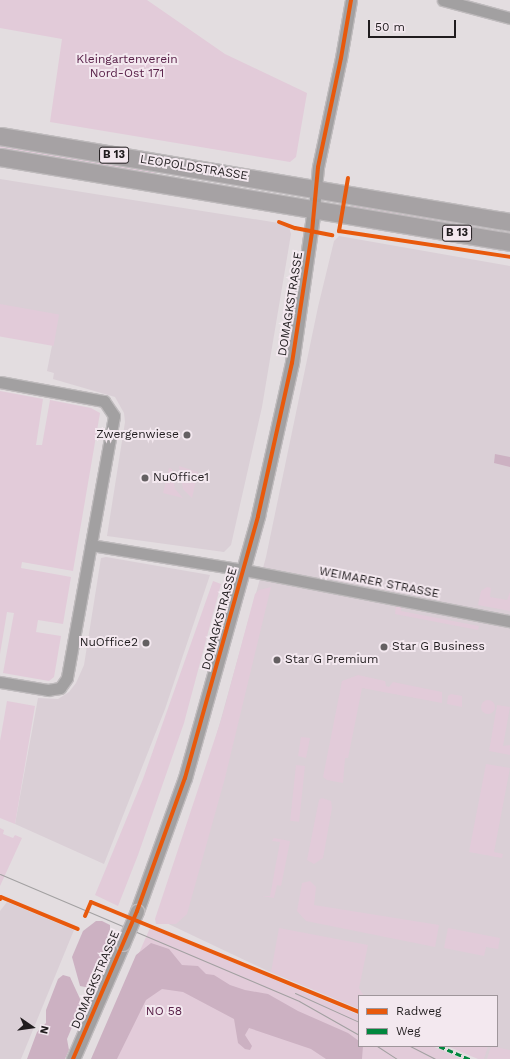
<!DOCTYPE html>
<style>
body{margin:0}
#map{position:relative;width:510px;height:1059px;overflow:hidden;background:#e3dde0;font-family:"Work Sans",sans-serif}
div>[style]{position:absolute}
.built>*{inset:0;background:#dacfd6}
.green>*{inset:0;background:#e2cbd9;transform-origin:0 0}
.round{border-radius:50%}
.forest>*{inset:0;background:#ccb1c2}
.roads{filter:drop-shadow(1px 0 #bfbbbd) drop-shadow(-1px 0 #bfbbbd) drop-shadow(0 1px #bfbbbd) drop-shadow(0 -1px #bfbbbd)}
.minor>*{height:11px;margin:-5.5px;padding:0 5.5px;transform-origin:5.5px;border-radius:5.5px;background:#a2a0a1}
.tertiary>*{height:13px;margin:-6.5px;padding:0 6.5px;transform-origin:6.5px;border-radius:6.5px;background:#a2a0a1}
.primary>*{height:17px;margin:-8.5px;padding:0 8.5px;transform-origin:8.5px;border-radius:8.5px;background:#a6a2a4}
.tram>*{height:1px;margin:-0.5px;padding:0 0.5px;transform-origin:0.5px;border-radius:0.5px;background:#a2a0a1}
.bridges{filter:drop-shadow(1px 0 #bfbbbd) drop-shadow(-1px 0 #bfbbbd) drop-shadow(0 1px #bfbbbd) drop-shadow(0 -1px #bfbbbd)}
.tertiary-bridge>*{height:13px;margin:-6.5px;padding:0 6.5px;transform-origin:6.5px;border-radius:6.5px;background:#a2a0a1}
.quiet>*{height:3px;margin-top:-1.5px;transform-origin:0;background:repeating-linear-gradient(90deg,#00873e 0 6px,transparent 0 9px)}
.cycleway>*{height:4px;margin:-2px;padding:0 2px;transform-origin:2px;border-radius:2px;background:#e8590c}
.dots>*{width:11px;height:11px;translate:-50% -50%;box-sizing:border-box;border:2px solid #f3e8ef;border-radius:50%}
span{translate:-50% -50%;white-space:nowrap;text-align:center;line-height:1.15;-webkit-text-stroke:4px #f3e8ef;paint-order:stroke}
.shield-label span{padding:1px 3px;background:#f3e8ef;border:1px solid;border-radius:3px;-webkit-text-stroke-width:0}
.shield-label{font-size:11px;color:#201c1e;font-weight:700}
.park-label{font-size:12px;color:#582048}
.street-label{font-size:12px;color:#201c1e}
.poi-label{font-size:12px;color:#201c1e}
.right{translate:-100% -50%;text-align:right}
.left{translate:0 -50%;text-align:left}
.legend{position:absolute;left:358px;top:995px;width:140px;height:52px;box-sizing:border-box;background:#f3e8ef;border:1px solid #9f969b;margin:0;padding:5px 7px;list-style:none;font-size:12px;color:#201c1e}
.legend li{display:flex;align-items:center;gap:8px;height:20px}
.legend b{width:20px;border:1px solid #9f969b}
.north{position:absolute;left:12px;top:1007px;width:40px;height:40px;-webkit-text-stroke:3px #f3e8ef;paint-order:stroke;rotate:103deg;font-size:11px;font-weight:700;line-height:16px;text-align:center;color:#201c1e}
.north::after{content:'';display:block;margin:auto;width:14px;height:18px;background:#201c1e;clip-path:polygon(50% 0,100% 100%,50% 72%,0 100%)}
.scale{position:absolute;left:368px;top:20px;width:88px;height:18px;box-sizing:border-box;border:2px solid #201c1e;border-top:0;padding-left:5px;font-size:12px;line-height:14px;white-space:nowrap;color:#201c1e;-webkit-text-stroke:3px #f3e8ef;paint-order:stroke}
</style>
<div id="map">
<div class="built">
<div style="clip-path:polygon(0 179px,285px 224px,289px 227px,291px 234px,262px 407px,231px 545px,224px 552px,107px 536px,125px 422px,124px 413px,115px 397px,53px 379px,54px 373px,47px 371px,58px 315px,0 305px)"></div>
<div style="clip-path:polygon(339px 236px,510px 266px,510px 1059px,484px 1059px,452px 1046px,497px 1046px,497px 996px,359px 996px,359px 1008px,270px 972px,158px 919px,206px 773px,266px 557px,318px 307px,334px 241px)"></div>
<div style="clip-path:polygon(106px 557px,210px 575px,165px 709px,104px 864px,15px 824px,38px 698px,58px 699px,69px 692px,76px 683px,84px 665px,101px 558px)"></div>
<div style="clip-path:polygon(7px 902px,74px 930px,21px 1059px,0 1059px,0 911px)"></div>
</div>
<div class="green">
<div style="clip-path:polygon(0 0,147px 0,225px 54px,307px 93px,296px 157px,290px 162px,50px 122px,62px 39px,0 28px)"></div>
<div style="clip-path:polygon(0 142px,164px 172px,147px 174px,0 150px)"></div>
<div style="left:352px;top:205px;width:160px;height:3px;rotate:10deg"></div>
<div style="left:0;top:304px;width:60px;height:32px;rotate:10deg"></div>
<div style="clip-path:polygon(0 391px,43px 399px,36px 445px,42px 445px,50px 400px,91px 408px,100px 413px,73px 571px,22px 562px,21px 568px,71px 577px,63px 624px,38px 620px,36px 632px,61px 636px,54px 677px,49px 681px,3px 673px,14px 613px,7px 612px,0 654px)"></div>
<div style="clip-path:polygon(179px 466px,198px 472px,192px 498px,183px 489px)"></div>
<div style="clip-path:polygon(169px 468px,172px 469px,175px 489px,183px 498px,163px 493px)"></div>
<div style="clip-path:polygon(213px 581px,221px 584px,184px 723px,138px 855px,118px 906px,95px 895px,143px 779px)"></div>
<div style="clip-path:polygon(271px 587px,225px 778px,187px 914px,176px 924px,156px 924px,155px 919px,222px 717px,255px 594px,259px 590px)"></div>
<div style="clip-path:polygon(487px 587px,491px 588px,490px 597px,507px 600px,510px 592px,510px 611px,478px 605px,481px 591px)"></div>
<div style="clip-path:polygon(396px 606px,401px 607px,401px 611px,479px 626px,478px 630px,395px 614px)"></div>
<div style="clip-path:polygon(358px 675px,385px 681px,386px 686px,389px 687px,393px 682px,442px 692px,442px 703px,362px 688px,348px 758px,345px 758px,343px 783px,327px 780px,323px 777px,342px 681px)"></div>
<div style="clip-path:polygon(451px 694px,462px 696px,462px 707px,447px 704px,448px 696px)"></div>
<div class="round" style="left:481px;top:700px;width:14px;height:14px"></div>
<div style="clip-path:polygon(7px 701px,35px 706px,15px 824px,0 818px,0 741px)"></div>
<div style="clip-path:polygon(497px 705px,510px 707px,503px 746px,510px 745px,510px 755px,489px 751px)"></div>
<div style="clip-path:polygon(301px 737px,310px 738px,306px 758px,298px 756px)"></div>
<div style="clip-path:polygon(486px 764px,510px 768px,494px 852px,503px 854px,502px 858px,469px 852px)"></div>
<div style="left:296px;top:765px;width:9px;height:56px;rotate:6deg"></div>
<div style="clip-path:polygon(322px 798px,331px 801px,332px 808px,323px 858px,314px 864px,307px 860px,319px 800px)"></div>
<div style="clip-path:polygon(0 828px,4px 830px,3px 834px,13px 838px,15px 835px,22px 838px,0 886px)"></div>
<div style="clip-path:polygon(274px 838px,290px 841px,281px 886px,277px 885px,274px 898px,262px 896px,270px 896px,280px 842px,272px 841px)"></div>
<div style="clip-path:polygon(310px 881px,316px 887px,314px 905px,439px 925px,435px 947px,306px 921px,297px 911px,302px 883px)"></div>
<div style="clip-path:polygon(150px 928px,359px 1015px,359px 1046px,432px 1046px,462px 1059px,92px 1059px)"></div>
<div style="clip-path:polygon(279px 928px,368px 945px,359px 988px,364px 996px,359px 996px,359px 1009px,271px 972px)"></div>
<div style="clip-path:polygon(448px 928px,500px 938px,498px 949px,486px 947px,484px 956px,444px 948px)"></div>
<div style="clip-path:polygon(447px 1046px,488px 1046px,484px 1059px,478px 1059px)"></div>
<div style="clip-path:polygon(491px 1046px,510px 1050px,510px 1059px,487px 1059px)"></div>
</div>
<div class="forest">
<div style="clip-path:polygon(495px 454px,510px 457px,510px 467px,494px 463px)"></div>
<div style="clip-path:polygon(96px 921px,102px 921px,110px 925px,110px 938px,97px 970px,89px 986px,85px 987px,80px 986px,72px 957px,83px 931px)"></div>
<div style="clip-path:polygon(151px 943px,169px 949px,182px 965px,198px 966px,206px 974px,214px 975px,230px 985px,245px 990px,268px 994px,298px 1011px,348px 1033px,359px 1041px,359px 1046px,363px 1046px,362px 1059px,326px 1059px,311px 1049px,249px 1028px,245px 1035px,252px 1046px,250px 1050px,245px 1049px,238px 1043px,234px 1019px,183px 992px,162px 989px,146px 1000px,117px 1059px,91px 1059px,136px 955px)"></div>
<div style="clip-path:polygon(63px 975px,70px 977px,81px 1001px,81px 1006px,67px 1039px,69px 1050px,65px 1059px,27px 1059px,37px 1032px,46px 1023px,46px 1010px,58px 979px)"></div>
</div>
<div class="roads">
<div class="minor">
<div style="left:443px;top:0;width:69px;rotate:15deg"></div>
<div style="left:314px;top:209px;width:42px;rotate:-84.6deg"></div>
<div style="left:318px;top:167px;width:111px;rotate:-78.1deg"></div>
<div style="left:341px;top:58px;width:59px;rotate:-80.2deg"></div>
<div style="left:0;top:382px;width:106px;rotate:10.4deg"></div>
<div style="left:104px;top:401px;width:18px;rotate:56deg"></div>
<div style="left:114px;top:416px;width:266px;rotate:100.2deg"></div>
<div style="left:67px;top:678px;width:12px;rotate:125deg"></div>
<div style="left:60px;top:688px;width:12px;rotate:171deg"></div>
<div style="left:48px;top:690px;width:49px;rotate:-170.5deg"></div>
<div style="left:91px;top:545px;width:155px;rotate:9.3deg"></div>
<div style="left:244px;top:570px;width:271px;rotate:10.9deg"></div>
</div>
<div class="tertiary">
<div style="left:137px;top:911px;width:141px;rotate:-70.2deg"></div>
<div style="left:185px;top:778px;width:272px;rotate:-74.4deg"></div>
<div style="left:258px;top:516px;width:157px;rotate:-77.5deg"></div>
<div style="left:292px;top:363px;width:156px;rotate:-81.9deg"></div>
<div style="left:73px;top:1059px;width:125px;rotate:-66.5deg"></div>
</div>
<div class="primary">
<div style="left:0;top:136px;width:517px;rotate:9.57deg"></div>
<div style="left:0;top:157px;width:517px;rotate:9.46deg"></div>
</div>
</div>
<div class="tram">
<div style="left:0;top:874px;width:325px;rotate:23deg"></div>
<div style="left:299px;top:1001px;width:69px;rotate:29.5deg"></div>
<div style="left:295px;top:993px;width:70px;rotate:24.4deg"></div>
<div style="left:377px;top:1046px;width:24px;rotate:33deg"></div>
<div style="left:410px;top:1046px;width:28px;rotate:27deg"></div>
</div>
<div class="bridges">
<div class="tertiary-bridge">
<div style="left:123px;top:944px;width:36px;rotate:-67deg"></div>
</div>
</div>
<div class="quiet">
<div style="left:439px;top:1046px;width:34px;rotate:23deg"></div>
</div>
<div class="cycleway">
<div style="left:348px;top:178px;width:54px;rotate:99.6deg"></div>
<div style="left:339px;top:231px;width:173px;rotate:8.6deg"></div>
<div style="left:279px;top:222px;width:17px;rotate:21deg"></div>
<div style="left:295px;top:228px;width:38px;rotate:11deg"></div>
<div style="left:0;top:899px;width:2px;rotate:-63deg"></div>
<div style="left:1px;top:897px;width:83px;rotate:22.6deg"></div>
<div style="left:85px;top:916px;width:15px;rotate:-67deg"></div>
<div style="left:91px;top:902px;width:290px;rotate:22.3deg"></div>
<div style="left:73px;top:1059px;width:161px;rotate:-66.6deg"></div>
<div style="left:137px;top:911px;width:141px;rotate:-70.2deg"></div>
<div style="left:185px;top:778px;width:272px;rotate:-74.4deg"></div>
<div style="left:258px;top:516px;width:157px;rotate:-77.5deg"></div>
<div style="left:292px;top:363px;width:133px;rotate:-81.3deg"></div>
<div style="left:312px;top:232px;width:65px;rotate:-84.7deg"></div>
<div style="left:318px;top:167px;width:111px;rotate:-78.1deg"></div>
<div style="left:341px;top:58px;width:59px;rotate:-80.2deg"></div>
</div>
<div class="dots">
<div style="left:187px;top:435px;background:#646062"></div>
<div style="left:145px;top:478px;background:#646062"></div>
<div style="left:146px;top:643px;background:#646062"></div>
<div style="left:384px;top:647px;background:#646062"></div>
<div style="left:277px;top:660px;background:#646062"></div>
</div>
<div class="shield-label">
<span style="left:114px;top:155px">B 13</span>
<span style="left:457px;top:233px">B 13</span>
</div>
<div class="park-label">
<span style="left:127px;top:67px">Kleingartenverein<br>Nord-Ost 171</span>
<span style="left:164px;top:1012px">NO 58</span>
</div>
<div class="street-label">
<span style="left:194px;top:168px;rotate:9deg">LEOPOLDSTRASSE</span>
<span style="left:291px;top:304px;rotate:-81deg">DOMAGKSTRASSE</span>
<span style="left:379px;top:583px;rotate:11deg">WEIMARER STRASSE</span>
<span style="left:220px;top:619px;rotate:-75deg">DOMAGKSTRASSE</span>
<span style="left:96px;top:980px;rotate:-67deg">DOMAGKSTRASSE</span>
</div>
<div class="poi-label">
<span class="right" style="left:179px;top:435px">Zwergenwiese</span>
<span class="left" style="left:153px;top:478px">NuOffice1</span>
<span class="right" style="left:138px;top:643px">NuOffice2</span>
<span class="left" style="left:392px;top:647px">Star G Business</span>
<span class="left" style="left:285px;top:660px">Star G Premium</span>
</div>
<ul class="legend">
<li><b style="height:5px;background:#e8590c"></b>Radweg</li>
<li><b style="height:5px;background:#00873e"></b>Weg</li>
</ul>
<div class="north">N</div>
<div class="scale">50 m</div>
</div>
